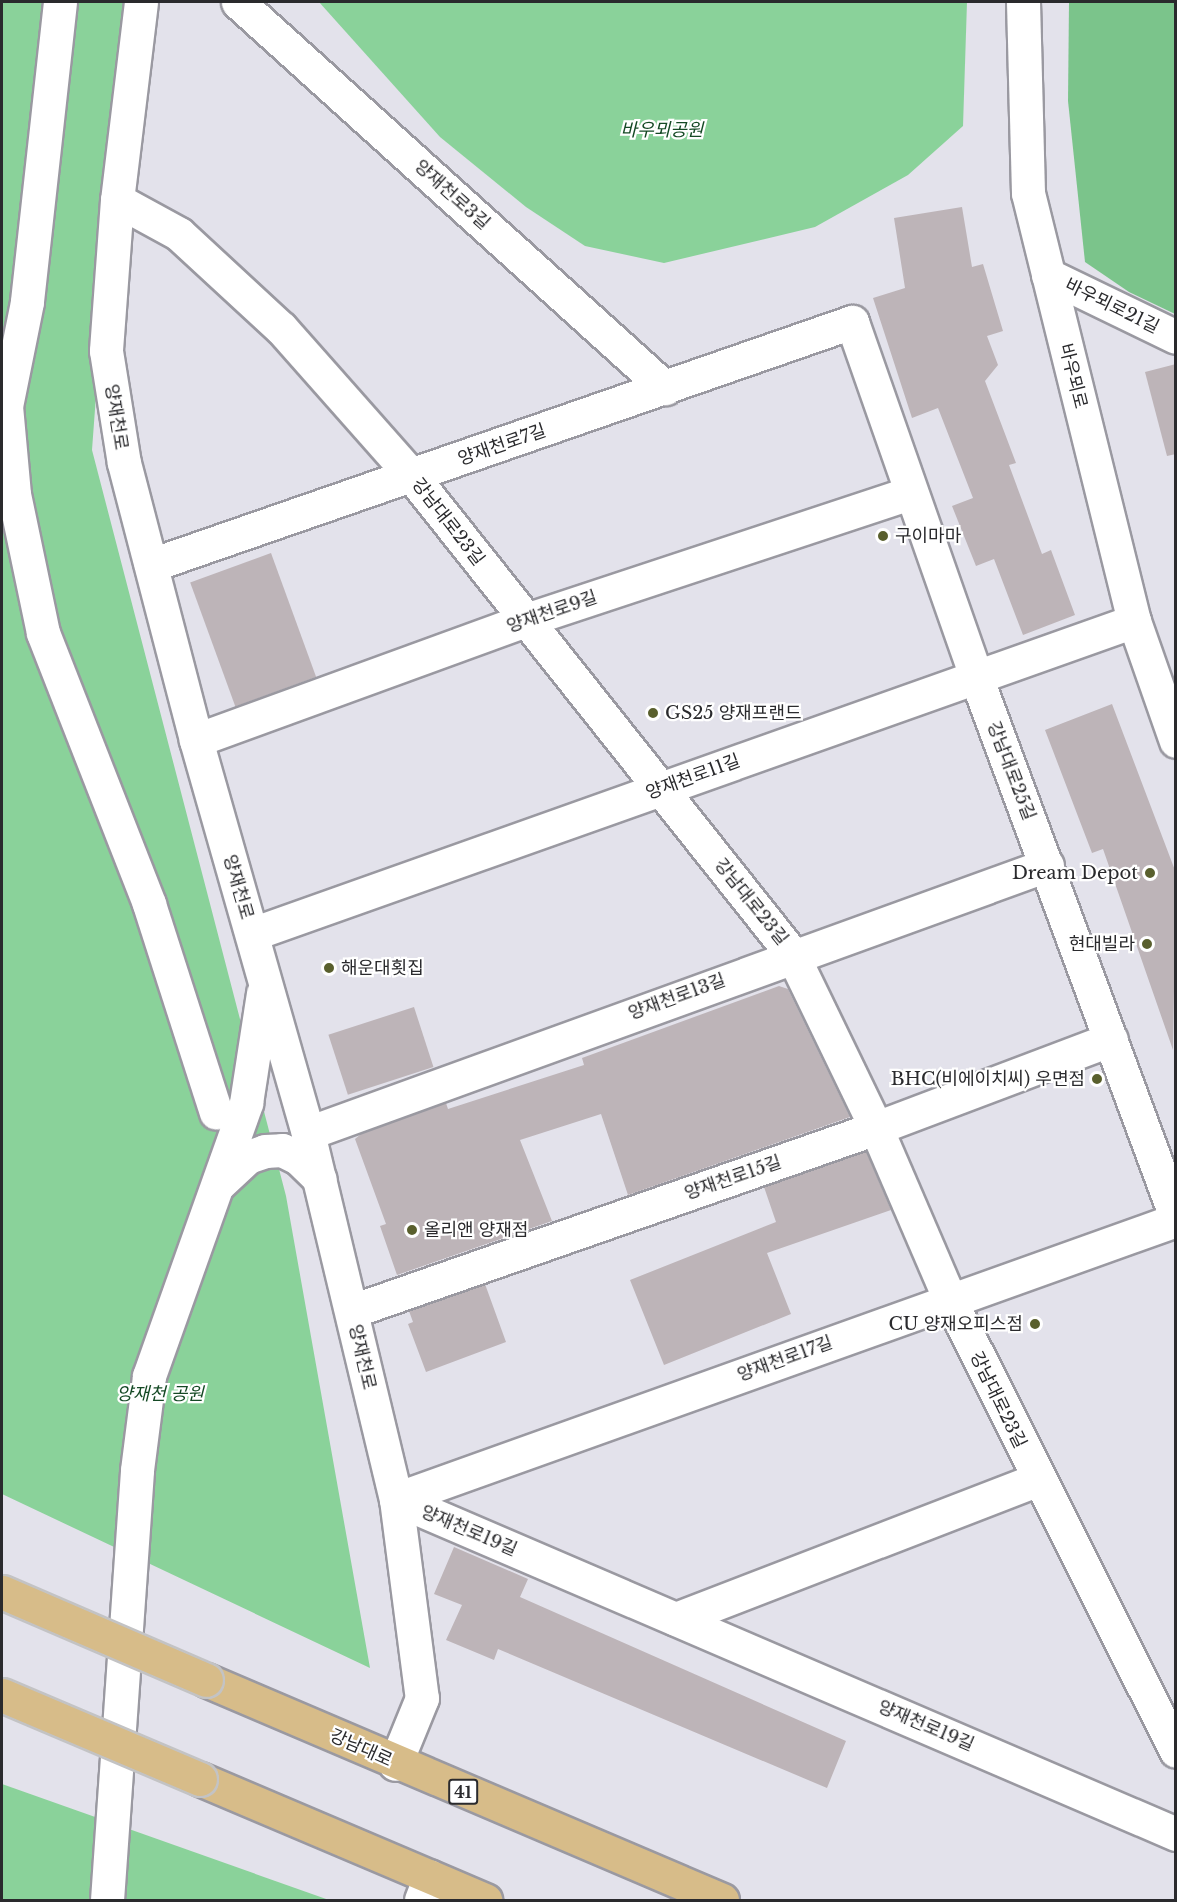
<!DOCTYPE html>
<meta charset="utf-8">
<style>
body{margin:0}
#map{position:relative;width:1177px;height:1902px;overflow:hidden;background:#e3e2eb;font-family:"Libre Baskerville","Noto Sans KR",serif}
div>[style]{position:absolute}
.green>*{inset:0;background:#8ad29a}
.forest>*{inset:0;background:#7bc48b}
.building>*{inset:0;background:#bdb4b8;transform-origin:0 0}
.roads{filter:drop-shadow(2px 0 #9a99a1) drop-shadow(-2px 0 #9a99a1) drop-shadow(0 2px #9a99a1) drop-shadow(0 -2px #9a99a1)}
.minor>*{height:33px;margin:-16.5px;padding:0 16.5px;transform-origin:16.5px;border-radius:16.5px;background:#fff}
.major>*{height:33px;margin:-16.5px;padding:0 16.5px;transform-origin:16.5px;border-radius:16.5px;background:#d7bc89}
.bridges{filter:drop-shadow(2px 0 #c3c3c4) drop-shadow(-2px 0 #c3c3c4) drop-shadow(0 2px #c3c3c4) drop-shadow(0 -2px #c3c3c4)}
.major-bridge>*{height:33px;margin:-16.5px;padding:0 16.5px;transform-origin:16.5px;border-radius:16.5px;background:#d7bc89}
.dots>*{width:16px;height:16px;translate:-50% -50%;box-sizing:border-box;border:3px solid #fff;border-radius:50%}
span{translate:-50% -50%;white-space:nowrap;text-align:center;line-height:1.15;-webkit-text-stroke:4.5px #fff;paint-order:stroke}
.shield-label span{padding:2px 4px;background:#fff;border:2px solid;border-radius:4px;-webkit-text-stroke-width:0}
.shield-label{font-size:16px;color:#2a2a2d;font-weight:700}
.park-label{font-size:18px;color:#144924;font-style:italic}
.street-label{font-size:18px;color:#2a2a2d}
.poi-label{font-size:18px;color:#2a2a2d}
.left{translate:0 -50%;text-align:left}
.right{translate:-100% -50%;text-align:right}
.frame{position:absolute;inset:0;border:3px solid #2a2a2d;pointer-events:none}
</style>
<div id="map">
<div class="green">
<div style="clip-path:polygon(2px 2px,125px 2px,92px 450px,286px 1196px,370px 1668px,2px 1494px)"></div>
<div style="clip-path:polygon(319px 2px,967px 2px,963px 126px,908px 175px,815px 227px,664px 263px,585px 246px,526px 207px,440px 137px)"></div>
<div style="clip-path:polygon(2px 1784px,329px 1900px,2px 1900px)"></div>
</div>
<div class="forest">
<div style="clip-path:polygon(1069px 2px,1175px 2px,1175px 314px,1129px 292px,1085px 262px,1068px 101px)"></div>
</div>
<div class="building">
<div style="clip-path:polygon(962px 207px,972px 267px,983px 264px,1003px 331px,987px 336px,998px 365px,985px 381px,1016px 463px,1009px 465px,1042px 554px,1051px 550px,1075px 615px,1023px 635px,994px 559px,976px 566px,952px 506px,973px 498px,938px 408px,912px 418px,873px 298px,905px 288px,894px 218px)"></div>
<div style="clip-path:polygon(1176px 364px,1176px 454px,1167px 456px,1145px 372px)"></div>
<div style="left:271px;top:553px;width:132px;height:86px;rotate:70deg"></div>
<div style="clip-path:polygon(1112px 704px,1176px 873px,1173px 1050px,1103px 849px,1092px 853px,1045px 730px)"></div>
<div style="clip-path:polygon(779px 986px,788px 989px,850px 1117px,628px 1195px,601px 1114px,520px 1140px,552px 1221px,397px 1275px,380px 1226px,386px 1224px,355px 1139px,361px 1134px,446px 1103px,448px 1109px,584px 1065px,582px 1058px)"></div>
<div style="left:414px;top:1007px;width:63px;height:90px;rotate:72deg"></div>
<div style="clip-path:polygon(866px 1151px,891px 1210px,767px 1253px,791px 1314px,664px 1365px,630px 1280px,776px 1222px,764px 1187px)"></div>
<div style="clip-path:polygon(485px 1284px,506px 1342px,426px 1372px,408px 1324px,413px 1322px,409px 1311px)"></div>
<div style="clip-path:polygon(454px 1547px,528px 1579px,520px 1597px,846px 1741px,827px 1788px,498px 1649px,494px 1660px,446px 1640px,462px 1605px,434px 1594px)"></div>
</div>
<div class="roads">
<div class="minor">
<div style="left:60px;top:2px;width:302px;rotate:96.3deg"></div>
<div style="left:27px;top:302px;width:106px;rotate:101.4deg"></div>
<div style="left:6px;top:406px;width:88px;rotate:84.8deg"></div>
<div style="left:14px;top:494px;width:142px;rotate:78.2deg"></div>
<div style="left:43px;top:633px;width:291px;rotate:68.6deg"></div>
<div style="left:149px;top:904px;width:219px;rotate:72.2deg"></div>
<div style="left:141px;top:2px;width:199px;rotate:96.9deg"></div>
<div style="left:117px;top:200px;width:151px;rotate:94.2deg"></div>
<div style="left:106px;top:351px;width:113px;rotate:80.9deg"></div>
<div style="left:124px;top:463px;width:286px;rotate:75.4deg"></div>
<div style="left:196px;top:740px;width:409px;rotate:74.1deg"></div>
<div style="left:308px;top:1133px;width:376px;rotate:76.5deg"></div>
<div style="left:396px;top:1499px;width:201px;rotate:82.6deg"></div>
<div style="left:422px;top:1698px;width:71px;rotate:112.2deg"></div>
<div style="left:238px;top:2px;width:576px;rotate:42.11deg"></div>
<div style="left:1023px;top:2px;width:191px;rotate:88.5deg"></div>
<div style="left:1028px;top:193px;width:441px;rotate:76.1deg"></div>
<div style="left:1134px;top:621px;width:127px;rotate:70.7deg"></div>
<div style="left:117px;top:200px;width:71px;rotate:28.7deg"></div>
<div style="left:179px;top:234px;width:139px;rotate:42.7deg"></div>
<div style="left:281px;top:328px;width:198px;rotate:48.5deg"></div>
<div style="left:412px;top:476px;width:611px;rotate:51.52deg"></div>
<div style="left:792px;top:954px;width:193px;rotate:64.2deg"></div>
<div style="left:876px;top:1128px;width:187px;rotate:66.7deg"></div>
<div style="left:950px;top:1300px;width:504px;rotate:63.38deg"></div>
<div style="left:1048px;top:275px;width:142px;rotate:25.8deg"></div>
<div style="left:151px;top:565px;width:742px;rotate:-19.12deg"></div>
<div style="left:852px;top:322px;width:376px;rotate:70.7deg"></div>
<div style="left:976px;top:677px;width:576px;rotate:69.68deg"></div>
<div style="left:196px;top:740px;width:351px;rotate:-20deg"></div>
<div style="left:526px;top:620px;width:405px;rotate:-18.3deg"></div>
<div style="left:252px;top:934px;width:936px;rotate:-19.54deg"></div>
<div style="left:308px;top:1133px;width:786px;rotate:-19.93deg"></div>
<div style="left:219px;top:1184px;width:40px;rotate:-43deg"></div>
<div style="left:248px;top:1157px;width:18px;rotate:-19deg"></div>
<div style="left:265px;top:1151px;width:17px;rotate:-3deg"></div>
<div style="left:282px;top:1150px;width:18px;rotate:27deg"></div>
<div style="left:298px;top:1158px;width:30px;rotate:44deg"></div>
<div style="left:352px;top:1311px;width:555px;rotate:-19.25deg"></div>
<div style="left:876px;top:1128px;width:251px;rotate:-20.7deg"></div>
<div style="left:396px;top:1499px;width:849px;rotate:23.24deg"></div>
<div style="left:396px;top:1499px;width:828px;rotate:-19.68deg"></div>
<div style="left:676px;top:1619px;width:387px;rotate:-21.1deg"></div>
<div style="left:107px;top:1900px;width:431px;rotate:-86deg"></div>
<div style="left:137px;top:1470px;width:95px;rotate:-82.7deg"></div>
<div style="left:149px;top:1376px;width:290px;rotate:-70.4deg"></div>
<div style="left:246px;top:1103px;width:111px;rotate:-81.2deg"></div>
<div style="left:421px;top:1900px;width:25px;rotate:-69deg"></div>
</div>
<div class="major">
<div style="left:206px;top:1680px;width:561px;rotate:23.09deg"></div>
<div style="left:200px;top:1779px;width:310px;rotate:23deg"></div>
</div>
</div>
<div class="bridges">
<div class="major-bridge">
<div style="left:2px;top:1592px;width:222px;rotate:23.3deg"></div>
<div style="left:2px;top:1695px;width:215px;rotate:23deg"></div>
</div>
</div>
<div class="dots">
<div style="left:883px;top:536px;background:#595f2d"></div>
<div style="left:653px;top:713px;background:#595f2d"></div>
<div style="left:1150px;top:873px;background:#595f2d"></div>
<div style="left:1147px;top:944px;background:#595f2d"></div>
<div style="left:329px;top:968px;background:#595f2d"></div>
<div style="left:1097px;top:1079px;background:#595f2d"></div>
<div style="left:412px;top:1230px;background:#595f2d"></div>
<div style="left:1035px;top:1324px;background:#595f2d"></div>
</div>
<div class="shield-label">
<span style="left:463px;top:1792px">41</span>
</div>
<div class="park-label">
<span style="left:662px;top:130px">바우뫼공원</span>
<span style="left:160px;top:1394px">양재천 공원</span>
</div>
<div class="street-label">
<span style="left:452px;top:195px;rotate:42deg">양재천로3길</span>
<span style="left:1112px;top:306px;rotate:26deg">바우뫼로21길</span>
<span style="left:1073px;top:376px;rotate:76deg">바우뫼로</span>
<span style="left:116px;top:417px;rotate:81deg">양재천로</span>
<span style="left:502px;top:445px;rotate:-19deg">양재천로7길</span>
<span style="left:448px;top:522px;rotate:52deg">강남대로23길</span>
<span style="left:552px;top:612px;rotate:-19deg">양재천로9길</span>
<span style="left:1011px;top:771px;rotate:69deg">강남대로25길</span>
<span style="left:693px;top:777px;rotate:-20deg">양재천로11길</span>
<span style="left:238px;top:887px;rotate:74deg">양재천로</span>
<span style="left:751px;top:902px;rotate:51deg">강남대로23길</span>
<span style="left:677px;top:997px;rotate:-20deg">양재천로13길</span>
<span style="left:733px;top:1178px;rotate:-19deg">양재천로15길</span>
<span style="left:362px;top:1357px;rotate:77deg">양재천로</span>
<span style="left:785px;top:1359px;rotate:-20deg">양재천로17길</span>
<span style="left:998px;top:1400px;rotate:64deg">강남대로23길</span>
<span style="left:469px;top:1531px;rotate:23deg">양재천로19길</span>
<span style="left:926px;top:1726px;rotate:23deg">양재천로19길</span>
<span style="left:361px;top:1748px;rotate:24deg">강남대로</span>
</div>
<div class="poi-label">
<span class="left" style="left:895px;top:536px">구이마마</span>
<span class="left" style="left:665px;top:713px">GS25 양재프랜드</span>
<span class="right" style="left:1138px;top:873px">Dream Depot</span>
<span class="right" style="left:1135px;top:944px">현대빌라</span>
<span class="left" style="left:341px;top:968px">해운대횟집</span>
<span class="right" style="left:1085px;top:1079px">BHC(비에이치씨) 우면점</span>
<span class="left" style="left:424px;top:1230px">올리앤 양재점</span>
<span class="right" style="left:1023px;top:1324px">CU 양재오피스점</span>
</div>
<div class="frame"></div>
</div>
